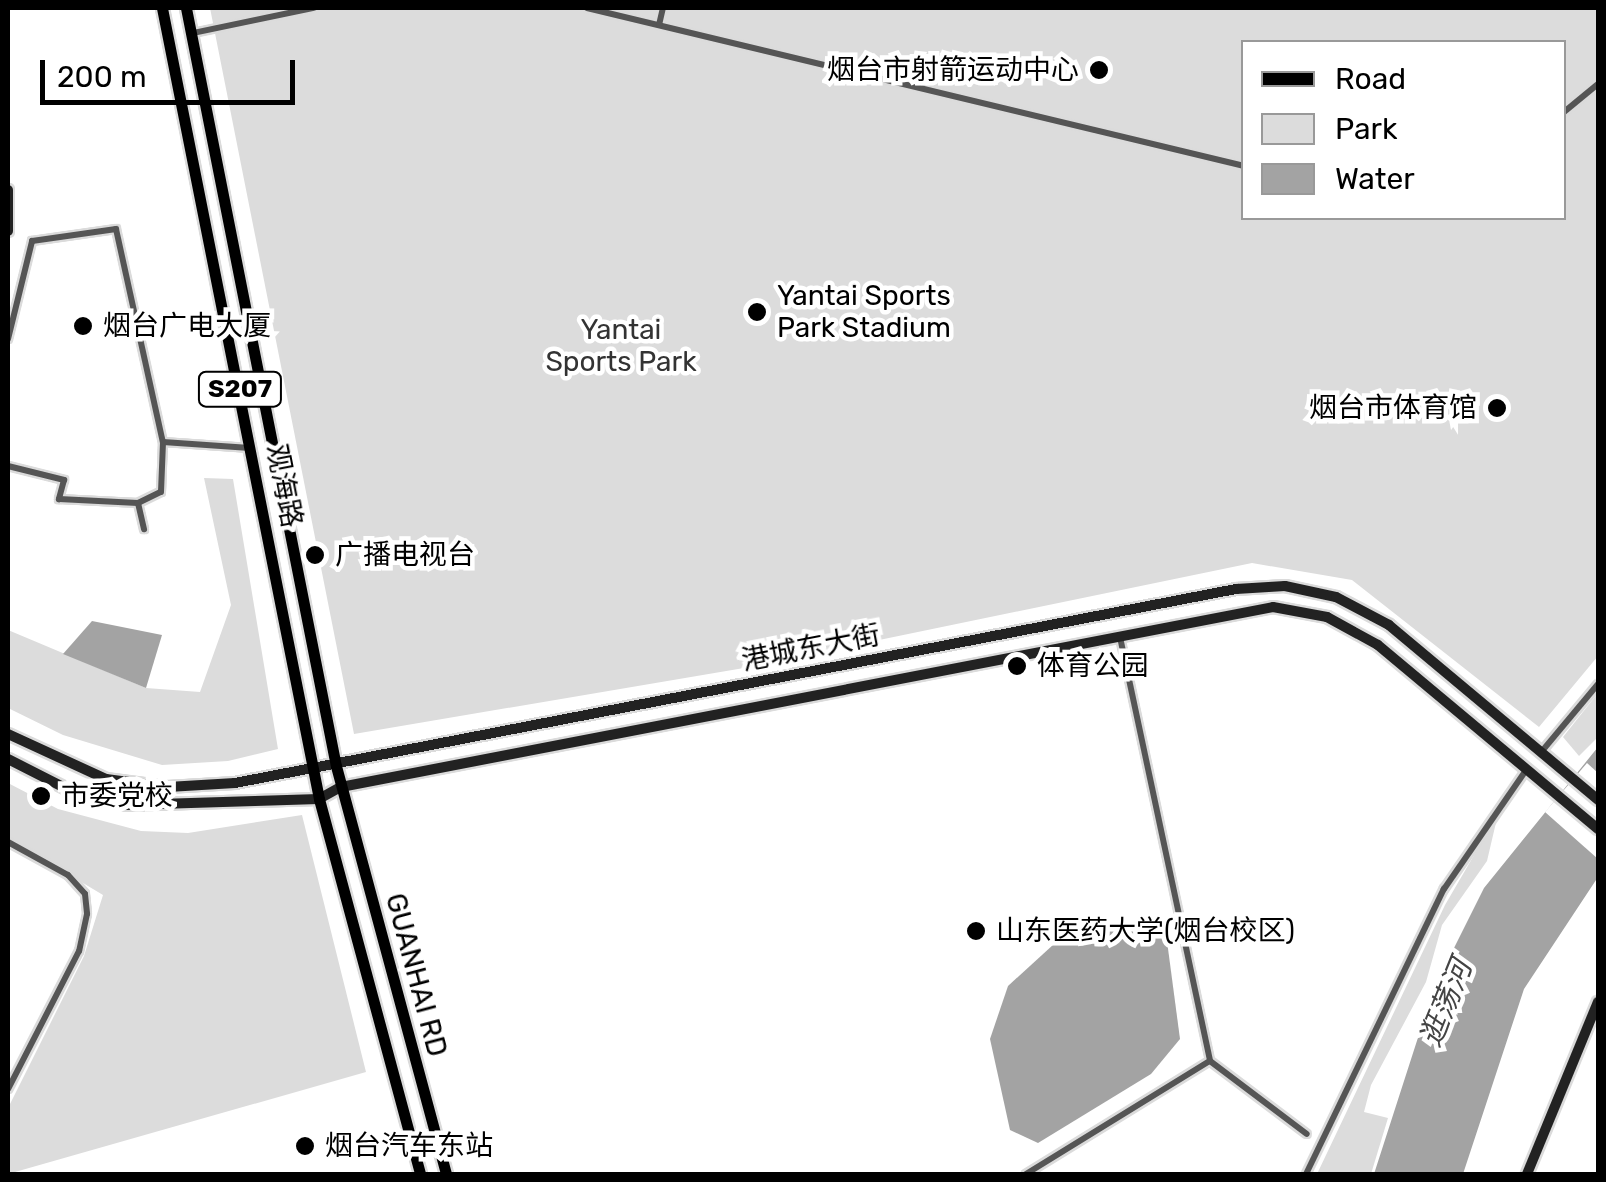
<!DOCTYPE html>
<meta charset="utf-8">
<style>
body{margin:0}
#map{position:relative;width:1606px;height:1182px;overflow:hidden;background:#fff;font-family:Rubik,"Noto Sans SC",sans-serif}
div>[style]{position:absolute}
.green>*{inset:0;background:#dcdcdc}
.water>*{inset:0;background:#a3a3a3}
.pier>*{inset:0;background:#fff}
.roads{filter:drop-shadow(2px 0 #dbdbdb) drop-shadow(-2px 0 #dbdbdb) drop-shadow(0 2px #dbdbdb) drop-shadow(0 -2px #dbdbdb)}
.street>*{height:6px;margin:-3px;padding:0 3px;transform-origin:3px;border-radius:3px;background:#555}
.secondary>*{height:10px;margin:-5px;padding:0 5px;transform-origin:5px;border-radius:5px;background:#222}
.primary>*{height:11px;margin:-5.5px;padding:0 5.5px;transform-origin:5.5px;border-radius:5.5px;background:#000}
.dots>*{width:28px;height:28px;translate:-50% -50%;box-sizing:border-box;border:5px solid #fff;border-radius:50%}
span{translate:-50% -50%;white-space:nowrap;text-align:center;line-height:1.15;-webkit-text-stroke:9px #fff;paint-order:stroke}
.shield-label span{padding:2px 8px;background:#fff;border:2px solid;border-radius:8px;-webkit-text-stroke-width:0}
.shield-label{font-size:25px;color:#000;font-weight:700}
.poi-label{font-size:28px;color:#000}
.right{translate:-100% -50%;text-align:right}
.left{translate:0 -50%;text-align:left}
.park-label{font-size:28px;color:#333}
.street-label{font-size:28px;color:#000}
.water-label{font-size:30px;color:#444;font-style:italic}
.frame{position:absolute;inset:0;border:10px solid #000;pointer-events:none}
.legend{position:absolute;left:1241px;top:40px;width:325px;height:180px;box-sizing:border-box;background:#fff;border:2px solid #999;margin:0;padding:12px 18px;list-style:none;font-size:30px;color:#000}
.legend li{display:flex;align-items:center;gap:20px;height:50px}
.legend b{width:50px;border:2px solid #999}
.scale{position:absolute;left:40px;top:60px;width:255px;height:45px;box-sizing:border-box;border:5px solid #000;border-top:0;padding-left:12px;font-size:30px;line-height:35px;white-space:nowrap;color:#000;-webkit-text-stroke:8px #fff;paint-order:stroke}
</style>
<div id="map">
<div class="green">
<div style="clip-path:polygon(evenodd,210px 8px,1598px 8px,1598px 656px,1539px 727px,1352px 580px,1252px 563px,744px 668px,354px 734px,210px 8px,1244px 42px,1564px 42px,1564px 218px,1244px 218px,1244px 42px)"></div>
<div style="clip-path:polygon(204px 478px,233px 479px,278px 749px,228px 761px,162px 765px,63px 735px,8px 708px,8px 630px,146px 688px,200px 692px,231px 605px)"></div>
<div style="clip-path:polygon(1598px 693px,1598px 737px,1579px 756px,1563px 737px)"></div>
<div style="clip-path:polygon(8px 783px,58px 809px,141px 831px,188px 833px,302px 815px,366px 1072px,8px 1174px,8px 1108px,84px 956px,103px 895px,8px 838px)"></div>
<div style="clip-path:polygon(1498px 814px,1487px 861px,1442px 925px,1426px 982px,1371px 1085px,1364px 1112px,1388px 1118px,1371px 1174px,1317px 1174px,1445px 905px)"></div>
</div>
<div class="water">
<div style="clip-path:polygon(92px 621px,162px 635px,146px 688px,63px 654px)"></div>
<div style="clip-path:polygon(1598px 747px,1598px 877px,1524px 989px,1463px 1174px,1374px 1174px,1434px 988px,1484px 888px)"></div>
<div style="clip-path:polygon(1157px 920px,1165px 926px,1180px 1039px,1151px 1074px,1038px 1143px,1010px 1130px,990px 1039px,1008px 986px,1054px 944px)"></div>
</div>
<div class="pier">
<div style="clip-path:polygon(1587px 763px,1598px 773px,1598px 859px,1545px 812px)"></div>
</div>
<div class="roads">
<div class="street">
<div style="left:587px;top:8px;width:676px;rotate:13.52deg"></div>
<div style="left:659px;top:25px;width:17px;rotate:-77deg"></div>
<div style="left:193px;top:33px;width:123px;rotate:-11.8deg"></div>
<div style="left:1564px;top:112px;width:44px;rotate:-39.5deg"></div>
<div style="left:8px;top:339px;width:101px;rotate:-76.2deg"></div>
<div style="left:32px;top:241px;width:85px;rotate:-8.1deg"></div>
<div style="left:116px;top:229px;width:218px;rotate:77.6deg"></div>
<div style="left:163px;top:442px;width:87px;rotate:3.9deg"></div>
<div style="left:8px;top:466px;width:58px;rotate:14deg"></div>
<div style="left:64px;top:480px;width:20px;rotate:105deg"></div>
<div style="left:59px;top:499px;width:79px;rotate:2.9deg"></div>
<div style="left:138px;top:503px;width:25px;rotate:-26deg"></div>
<div style="left:161px;top:492px;width:50px;rotate:-87.7deg"></div>
<div style="left:138px;top:503px;width:27px;rotate:77deg"></div>
<div style="left:1120px;top:637px;width:433px;rotate:78deg"></div>
<div style="left:1542px;top:751px;width:87px;rotate:-50.1deg"></div>
<div style="left:8px;top:842px;width:68px;rotate:28.8deg"></div>
<div style="left:68px;top:875px;width:25px;rotate:48deg"></div>
<div style="left:85px;top:894px;width:20px;rotate:84deg"></div>
<div style="left:87px;top:914px;width:38px;rotate:102deg"></div>
<div style="left:79px;top:951px;width:155px;rotate:117.2deg"></div>
<div style="left:1026px;top:1174px;width:216px;rotate:-31.6deg"></div>
<div style="left:1210px;top:1061px;width:121px;rotate:37deg"></div>
<div style="left:1306px;top:1174px;width:317px;rotate:-64.2deg"></div>
<div style="left:1444px;top:889px;width:145px;rotate:-55.4deg"></div>
</div>
<div class="secondary">
<div style="left:8px;top:190px;width:41px;rotate:90deg"></div>
<div style="left:8px;top:734px;width:108px;rotate:24.7deg"></div>
<div style="left:106px;top:779px;width:63px;rotate:7.4deg"></div>
<div style="left:168px;top:787px;width:67px;rotate:-3.4deg"></div>
<div style="left:235px;top:783px;width:1020px;rotate:-10.97deg"></div>
<div style="left:1236px;top:589px;width:49px;rotate:-3.5deg"></div>
<div style="left:1285px;top:586px;width:52px;rotate:12.2deg"></div>
<div style="left:1336px;top:597px;width:60px;rotate:27.8deg"></div>
<div style="left:1389px;top:625px;width:273px;rotate:39.9deg"></div>
<div style="left:8px;top:759px;width:64px;rotate:27deg"></div>
<div style="left:65px;top:788px;width:64px;rotate:15.3deg"></div>
<div style="left:127px;top:805px;width:192px;rotate:-1.8deg"></div>
<div style="left:319px;top:799px;width:25px;rotate:-29deg"></div>
<div style="left:341px;top:787px;width:949px;rotate:-10.93deg"></div>
<div style="left:1273px;top:607px;width:55px;rotate:10.5deg"></div>
<div style="left:1327px;top:617px;width:58px;rotate:28.8deg"></div>
<div style="left:1378px;top:645px;width:287px;rotate:39.9deg"></div>
<div style="left:1527px;top:1174px;width:186px;rotate:-67.6deg"></div>
</div>
<div class="primary">
<div style="left:162px;top:8px;width:806px;rotate:78.77deg"></div>
<div style="left:319px;top:799px;width:388px;rotate:74.9deg"></div>
<div style="left:186px;top:8px;width:773px;rotate:78.81deg"></div>
<div style="left:336px;top:766px;width:423px;rotate:74.9deg"></div>
</div>
</div>
<div class="dots">
<div style="left:1099px;top:70px;background:#000"></div>
<div style="left:757px;top:312px;background:#000"></div>
<div style="left:83px;top:326px;background:#000"></div>
<div style="left:1497px;top:408px;background:#000"></div>
<div style="left:315px;top:555px;background:#000"></div>
<div style="left:1017px;top:666px;background:#000"></div>
<div style="left:41px;top:796px;background:#000"></div>
<div style="left:976px;top:931px;background:#000"></div>
<div style="left:305px;top:1146px;background:#000"></div>
</div>
<div class="shield-label">
<span style="left:240px;top:389px">S207</span>
</div>
<div class="poi-label">
<span class="right" style="left:1079px;top:70px">烟台市射箭运动中心</span>
<span class="left" style="left:777px;top:312px">Yantai Sports<br>Park Stadium</span>
<span class="left" style="left:103px;top:326px">烟台广电大厦</span>
<span class="right" style="left:1477px;top:408px">烟台市体育馆</span>
<span class="left" style="left:335px;top:555px">广播电视台</span>
<span class="left" style="left:1037px;top:666px">体育公园</span>
<span class="left" style="left:61px;top:796px">市委党校</span>
<span class="left" style="left:996px;top:931px">山东医药大学(烟台校区)</span>
<span class="left" style="left:325px;top:1146px">烟台汽车东站</span>
</div>
<div class="park-label">
<span style="left:621px;top:346px">Yantai<br>Sports Park</span>
</div>
<div class="street-label">
<span style="left:284px;top:486px;rotate:79deg">观海路</span>
<span style="left:811px;top:648px;rotate:-11deg">港城东大街</span>
<span style="left:416px;top:975px;rotate:75deg">GUANHAI RD</span>
</div>
<div class="water-label">
<span style="left:1446px;top:1003px;rotate:-68deg">逛荡河</span>
</div>
<div class="frame"></div>
<ul class="legend">
<li><b style="height:12px;background:#000"></b>Road</li>
<li><b style="height:28px;background:#dcdcdc"></b>Park</li>
<li><b style="height:28px;background:#a3a3a3"></b>Water</li>
</ul>
<div class="scale">200 m</div>
</div>
